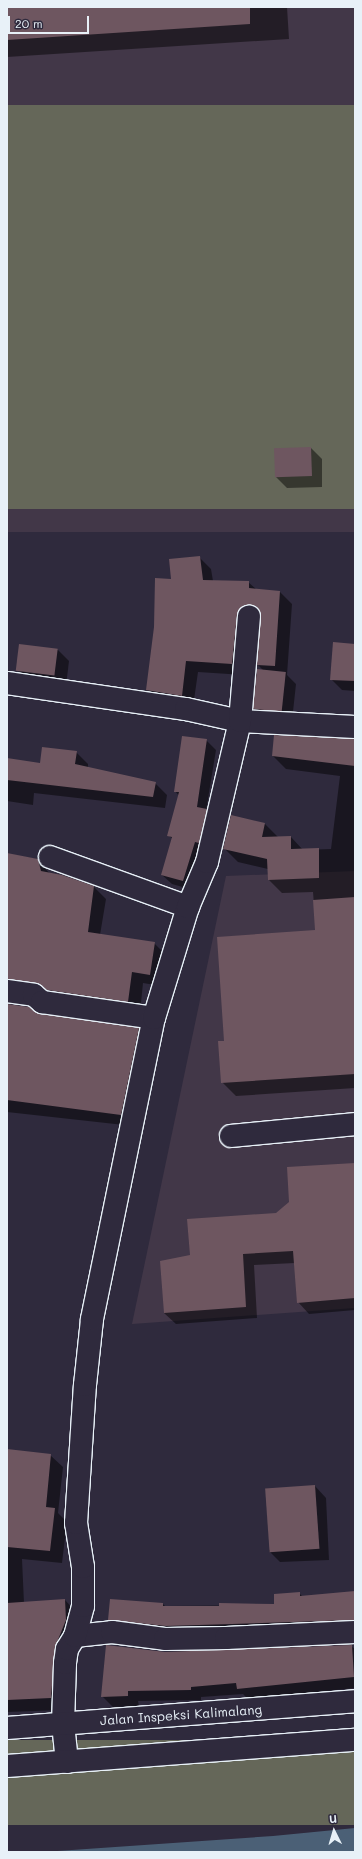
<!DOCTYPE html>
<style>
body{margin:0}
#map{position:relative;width:362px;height:1859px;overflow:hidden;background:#2f2a3d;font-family:Mali,sans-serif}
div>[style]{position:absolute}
.built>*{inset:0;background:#423748;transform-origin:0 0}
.green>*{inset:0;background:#656759;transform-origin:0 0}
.water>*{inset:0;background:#4b6076}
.shadow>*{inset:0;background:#0007}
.building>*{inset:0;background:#6e5660;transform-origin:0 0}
.roads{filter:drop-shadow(1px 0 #e8f1f8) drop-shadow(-1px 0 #e8f1f8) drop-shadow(0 1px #e8f1f8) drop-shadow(0 -1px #e8f1f8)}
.minor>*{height:22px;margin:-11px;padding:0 11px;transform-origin:11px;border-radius:11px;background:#2f2a3d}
.major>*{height:22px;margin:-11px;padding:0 11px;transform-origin:11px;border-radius:11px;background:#2f2a3d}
span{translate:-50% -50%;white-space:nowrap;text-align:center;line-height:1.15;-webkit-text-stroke:3px #2f2a3d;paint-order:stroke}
.street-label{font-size:13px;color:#e8f1f8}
.frame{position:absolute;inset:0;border:8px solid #e8f1f8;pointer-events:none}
.north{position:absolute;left:314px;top:1811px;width:40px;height:40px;-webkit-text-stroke:3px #2f2a3d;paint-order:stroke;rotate:355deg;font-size:11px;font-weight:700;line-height:16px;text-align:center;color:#e8f1f8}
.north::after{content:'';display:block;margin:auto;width:14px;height:18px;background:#e8f1f8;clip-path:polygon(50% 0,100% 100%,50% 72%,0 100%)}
.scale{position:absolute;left:8px;top:16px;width:81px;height:18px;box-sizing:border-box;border:2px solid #e8f1f8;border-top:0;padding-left:5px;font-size:12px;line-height:14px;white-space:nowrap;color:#e8f1f8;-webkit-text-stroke:3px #2f2a3d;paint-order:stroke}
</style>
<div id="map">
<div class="built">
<div style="left:7px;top:7px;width:348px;height:525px"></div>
<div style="clip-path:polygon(355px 871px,355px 1308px,132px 1324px,226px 876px)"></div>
</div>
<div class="green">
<div style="left:355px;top:105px;width:404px;height:349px;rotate:90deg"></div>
<div style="left:355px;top:1740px;width:85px;height:349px;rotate:90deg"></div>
</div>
<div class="water">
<div style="clip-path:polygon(355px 1828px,355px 1852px,43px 1852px,273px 1836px)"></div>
</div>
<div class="shadow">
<div style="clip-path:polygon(7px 7px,287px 7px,289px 39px,7px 57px)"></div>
<div style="clip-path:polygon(311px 448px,322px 459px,322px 487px,287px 488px,276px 477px)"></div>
<div style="clip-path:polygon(199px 557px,211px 569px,213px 581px,248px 582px,257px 590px,280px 592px,292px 604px,287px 675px,296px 684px,292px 721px,266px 720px,255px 709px,264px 671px,258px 665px,262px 615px,244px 675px,198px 672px,193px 707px,159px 702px,147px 690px,155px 627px,172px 580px)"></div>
<div style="clip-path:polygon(20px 645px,58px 650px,69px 661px,66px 686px,28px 681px,17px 670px)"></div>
<div style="clip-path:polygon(355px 645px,355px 691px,342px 690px,331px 679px)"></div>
<div style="clip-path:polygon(206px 740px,216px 750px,193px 890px,172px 884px,162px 875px,173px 839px,168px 835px,179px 796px,175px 791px)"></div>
<div style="clip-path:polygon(355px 740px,355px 1088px,236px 1096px,222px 1082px,225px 1042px,316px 931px,313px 892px,282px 893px,269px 880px,268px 869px,238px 862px,224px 848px,232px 816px,265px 824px,279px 838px,291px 837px,303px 850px,331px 849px,340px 776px,286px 769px,273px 756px)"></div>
<div style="clip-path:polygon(76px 752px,88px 764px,88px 768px,155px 783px,167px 795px,165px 808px,34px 793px,33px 805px,7px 801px,7px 759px,41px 764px)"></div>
<div style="clip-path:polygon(7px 854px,37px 859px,50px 874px,94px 887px,106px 899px,100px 935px,154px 943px,166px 955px,161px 986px,143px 983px,140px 1013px,7px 1000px)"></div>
<div style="clip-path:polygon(7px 1004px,28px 1008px,40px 1015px,139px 1029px,150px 1041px,133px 1126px,7px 1112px)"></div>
<div style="clip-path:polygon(355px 1164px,355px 1310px,309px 1314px,298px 1302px,295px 1263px,254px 1265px,257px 1318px,176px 1324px,164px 1313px,191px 1255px,277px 1214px)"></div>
<div style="clip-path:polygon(7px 1450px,50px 1455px,63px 1467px,58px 1513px,67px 1522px,62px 1563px,22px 1559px,24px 1603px,65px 1600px,77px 1613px,63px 1710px,7px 1712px)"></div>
<div style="clip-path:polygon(315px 1486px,326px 1498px,329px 1560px,280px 1562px,269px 1551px)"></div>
<div style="clip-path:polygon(355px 1592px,355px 1631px,121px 1631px,110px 1619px,163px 1604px,165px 1606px,275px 1605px,299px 1593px,303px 1597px)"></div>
<div style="clip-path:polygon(351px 1646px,355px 1649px,355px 1688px,248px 1699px,243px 1694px,201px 1697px,201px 1700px,138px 1701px,139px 1706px,113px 1707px,102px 1696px,165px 1652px)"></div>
</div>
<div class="building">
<div style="clip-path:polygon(7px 7px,250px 7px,250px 24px,7px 40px)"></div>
<div style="left:311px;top:447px;width:29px;height:37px;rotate:88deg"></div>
<div style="clip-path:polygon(200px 556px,203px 580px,249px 581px,249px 588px,280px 591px,275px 666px,257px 665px,260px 611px,256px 606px,244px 605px,237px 615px,232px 664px,186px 661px,182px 696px,146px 690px,154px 627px,155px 578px,171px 579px,169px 559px)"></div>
<div style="clip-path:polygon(333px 642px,355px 644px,355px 681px,330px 680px)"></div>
<div style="left:19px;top:644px;width:39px;height:27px;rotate:7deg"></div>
<div style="left:257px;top:669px;width:29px;height:40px;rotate:6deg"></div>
<div style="clip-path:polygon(274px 735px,355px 739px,355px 766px,272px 756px)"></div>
<div style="clip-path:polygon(182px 736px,207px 739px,197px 807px,207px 809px,199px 843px,195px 842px,183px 881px,161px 875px,172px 837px,167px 836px,179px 792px,174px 792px)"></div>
<div style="clip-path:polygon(42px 747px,77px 751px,75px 764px,156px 782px,153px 797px,7px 780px,7px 758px,40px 763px)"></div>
<div style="clip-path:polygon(231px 815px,265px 823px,262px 837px,291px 836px,291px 849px,319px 848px,319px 878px,268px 880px,267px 859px,223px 849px)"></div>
<div style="clip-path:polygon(7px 853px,38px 859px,41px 871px,62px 875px,94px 886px,88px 932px,155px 942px,150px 975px,132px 972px,128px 1002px,47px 990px,36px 983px,7px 979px)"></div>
<div style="clip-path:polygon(355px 897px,355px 1074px,221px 1083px,218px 1041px,224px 1041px,217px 937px,315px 930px,313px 900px)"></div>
<div style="clip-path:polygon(7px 1004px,29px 1007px,40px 1014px,139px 1028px,121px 1115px,7px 1100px)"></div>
<div style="clip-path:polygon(355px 1163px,355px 1298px,297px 1303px,293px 1251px,243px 1254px,246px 1307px,164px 1313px,160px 1261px,190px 1255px,187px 1219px,276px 1213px,289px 1202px,287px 1167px)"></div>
<div style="clip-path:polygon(7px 1449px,51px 1454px,46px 1507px,55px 1508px,50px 1551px,7px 1547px)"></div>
<div style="left:315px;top:1485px;width:64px;height:50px;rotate:86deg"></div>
<div style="clip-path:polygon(355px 1591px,355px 1620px,166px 1626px,108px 1620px,110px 1599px,163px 1603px,163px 1606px,219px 1606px,219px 1603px,274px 1604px,274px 1594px,300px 1592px,300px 1596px)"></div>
<div style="clip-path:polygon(65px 1599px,66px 1620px,55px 1647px,51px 1698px,7px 1700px,7px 1603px)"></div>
<div style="clip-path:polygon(106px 1645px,165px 1652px,352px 1645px,354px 1677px,237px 1689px,236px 1683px,191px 1687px,191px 1690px,128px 1691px,128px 1696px,101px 1697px)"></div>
</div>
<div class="roads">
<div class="minor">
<div style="left:7px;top:683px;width:181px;rotate:8.3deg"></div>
<div style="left:186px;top:709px;width:55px;rotate:12.5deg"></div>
<div style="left:240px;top:721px;width:115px;rotate:3deg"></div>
<div style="left:50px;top:857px;width:147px;rotate:19.9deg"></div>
<div style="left:7px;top:991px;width:27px;rotate:8deg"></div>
<div style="left:34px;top:995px;width:11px;rotate:41deg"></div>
<div style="left:42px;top:1002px;width:113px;rotate:8.1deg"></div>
<div style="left:231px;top:1136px;width:125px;rotate:-5.5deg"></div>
<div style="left:75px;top:1636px;width:37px;rotate:-6deg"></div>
<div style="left:112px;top:1632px;width:53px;rotate:7.5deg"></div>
<div style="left:165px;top:1639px;width:61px;rotate:-0.9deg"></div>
<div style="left:226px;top:1638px;width:129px;rotate:-2.7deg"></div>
<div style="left:67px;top:1762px;width:38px;rotate:-96deg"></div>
<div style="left:63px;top:1724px;width:61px;rotate:-88.1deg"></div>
<div style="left:65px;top:1663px;width:14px;rotate:-82deg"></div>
<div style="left:67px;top:1649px;width:15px;rotate:-58deg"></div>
<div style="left:75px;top:1636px;width:31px;rotate:-75deg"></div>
<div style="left:83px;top:1606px;width:39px;rotate:-90deg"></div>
<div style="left:83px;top:1567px;width:45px;rotate:-99deg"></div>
<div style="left:76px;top:1523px;width:138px;rotate:-86.3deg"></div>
<div style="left:85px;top:1385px;width:66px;rotate:-83.9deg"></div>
<div style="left:92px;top:1319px;width:307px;rotate:-78.4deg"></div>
<div style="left:154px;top:1018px;width:116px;rotate:-73deg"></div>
<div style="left:188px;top:907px;width:49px;rotate:-67.1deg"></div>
<div style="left:207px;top:862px;width:145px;rotate:-76.8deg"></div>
<div style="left:240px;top:721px;width:105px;rotate:-85.1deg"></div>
</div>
<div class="major">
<div style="left:7px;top:1728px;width:349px;rotate:-4.4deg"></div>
<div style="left:7px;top:1766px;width:349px;rotate:-4.3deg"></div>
</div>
</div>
<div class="street-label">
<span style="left:181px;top:1715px;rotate:-4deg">Jalan Inspeksi Kalimalang</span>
</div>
<div class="frame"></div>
<div class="north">U</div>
<div class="scale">20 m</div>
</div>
